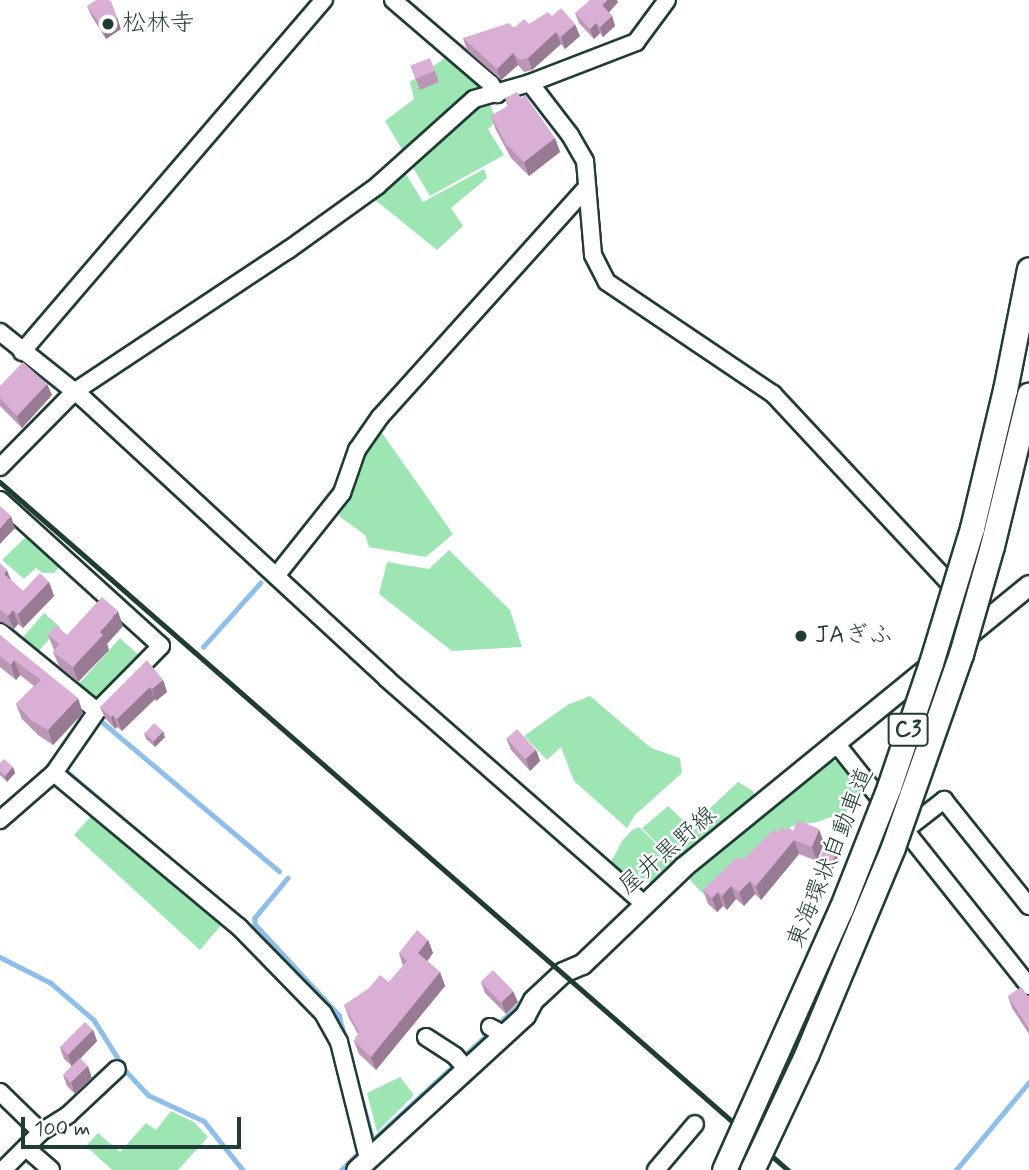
<!DOCTYPE html>
<meta charset="utf-8">
<style>
body{margin:0}
#map{position:relative;width:1029px;height:1170px;overflow:hidden;background:#fff;font-family:Mynerve,"Klee One",sans-serif}
div>[style]{position:absolute}
.green>*{inset:0;background:#9de6b4;transform-origin:0 0}
.stream>*{height:4.5px;margin:-2.25px;padding:0 2.25px;transform-origin:2.25px;border-radius:2.25px;background:#8ebee9}
.roads{filter:drop-shadow(2px 0 #1f3d34) drop-shadow(-2px 0 #1f3d34) drop-shadow(0 2px #1f3d34) drop-shadow(0 -2px #1f3d34)}
.minor>*{height:16px;margin:-8px;padding:0 8px;transform-origin:8px;border-radius:8px;background:#fff}
.major>*{height:19px;margin:-9.5px;padding:0 9.5px;transform-origin:9.5px;border-radius:9.5px;background:#fff}
.rail>*{height:4.5px;margin:-2.25px;padding:0 2.25px;transform-origin:2.25px;border-radius:2.25px;background:#1f3d34}
.bridges{filter:drop-shadow(2px 0 #1f3d34) drop-shadow(-2px 0 #1f3d34) drop-shadow(0 2px #1f3d34) drop-shadow(0 -2px #1f3d34)}
.highway-bridge>*{height:23px;margin:-11.5px;padding:0 11.5px;transform-origin:11.5px;border-radius:11.5px;background:#fff}
.wall>*{inset:0;background:#bb96b7}
.shaded-wall>*{inset:0;background:#987a95}
.building>*{inset:0;background:#d9afd5;transform-origin:0 0}
.dots>*{width:19px;height:19px;translate:-50% -50%;box-sizing:border-box;border:4px solid #fff;border-radius:50%}
span{translate:-50% -50%;white-space:nowrap;text-align:center;line-height:1.15;-webkit-text-stroke:5px #fff;paint-order:stroke}
.shield-label span{padding:2px 5px;background:#fff;border:2px solid;border-radius:5px;-webkit-text-stroke-width:0}
.shield-label{font-size:23px;color:#1f3d34;font-weight:700}
.poi-label{font-size:24px;color:#1f3d34}
.left{translate:0 -50%;text-align:left}
.street-label{font-size:24px;color:#1f3d34}
.scale{position:absolute;left:21px;top:1117px;width:220px;height:32px;box-sizing:border-box;border:4px solid #1f3d34;border-top:0;padding-left:9px;font-size:21px;line-height:24px;white-space:nowrap;color:#1f3d34;-webkit-text-stroke:5px #fff;paint-order:stroke}
</style>
<div id="map">
<div class="green">
<div style="clip-path:polygon(445px 58px,483px 89px,497px 121px,488px 129px,504px 155px,430px 196px,385px 121px,414px 99px,410px 82px)"></div>
<div style="clip-path:polygon(484px 169px,487px 178px,451px 208px,463px 226px,437px 250px,374px 199px,404px 171px,423px 202px)"></div>
<div style="clip-path:polygon(380px 430px,453px 534px,426px 557px,369px 547px,365px 535px,339px 516px,361px 453px)"></div>
<div style="clip-path:polygon(30px 533px,64px 562px,54px 573px,42px 573px,36px 568px,24px 579px,2px 560px)"></div>
<div style="clip-path:polygon(449px 550px,510px 610px,522px 647px,452px 651px,379px 594px,387px 562px,429px 569px)"></div>
<div style="left:44px;top:613px;width:21px;height:35px;rotate:41deg"></div>
<div style="clip-path:polygon(120px 638px,143px 659px,101px 699px,91px 699px,77px 686px)"></div>
<div style="clip-path:polygon(590px 696px,651px 748px,680px 758px,682px 773px,635px 815px,627px 828px,574px 781px,561px 747px,547px 760px,524px 736px,569px 704px)"></div>
<div style="clip-path:polygon(840px 761px,865px 794px,845px 812px,817px 822px,793px 826px,773px 836px,703px 894px,689px 879px,826px 762px)"></div>
<div style="clip-path:polygon(738px 782px,753px 791px,755px 796px,679px 864px,642px 828px,668px 806px,690px 827px)"></div>
<div style="clip-path:polygon(92px 815px,222px 924px,200px 950px,74px 835px)"></div>
<div style="clip-path:polygon(639px 827px,678px 865px,659px 881px,640px 883px,630px 879px,611px 862px,622px 841px,632px 830px)"></div>
<div style="clip-path:polygon(400px 1077px,414px 1095px,377px 1132px,367px 1093px)"></div>
<div style="clip-path:polygon(171px 1111px,194px 1122px,208px 1137px,178px 1170px,112px 1170px,86px 1146px,98px 1133px,120px 1152px,146px 1123px,156px 1130px)"></div>
</div>
<div class="stream">
<div style="left:203px;top:647px;width:86px;rotate:-48.3deg"></div>
<div style="left:101px;top:721px;width:233px;rotate:40.1deg"></div>
<div style="left:64px;top:769px;width:150px;rotate:40.4deg"></div>
<div style="left:288px;top:878px;width:52px;rotate:129.5deg"></div>
<div style="left:255px;top:918px;width:6px;rotate:90deg"></div>
<div style="left:255px;top:924px;width:124px;rotate:47.3deg"></div>
<div style="left:339px;top:1015px;width:130px;rotate:74.8deg"></div>
<div style="left:373px;top:1140px;width:109px;rotate:-42.8deg"></div>
<div style="left:0;top:957px;width:57px;rotate:27deg"></div>
<div style="left:51px;top:983px;width:57px;rotate:40.7deg"></div>
<div style="left:94px;top:1020px;width:60px;rotate:57.9deg"></div>
<div style="left:126px;top:1071px;width:33px;rotate:47deg"></div>
<div style="left:148px;top:1095px;width:62px;rotate:24.9deg"></div>
<div style="left:204px;top:1121px;width:63px;rotate:51.5deg"></div>
<div style="left:498px;top:1024px;width:28px;rotate:-42deg"></div>
<div style="left:464px;top:1056px;width:34px;rotate:-43deg"></div>
<div style="left:341px;top:1170px;width:20px;rotate:-45deg"></div>
<div style="left:956px;top:1170px;width:114px;rotate:-50.3deg"></div>
</div>
<div class="roads">
<div class="minor">
<div style="left:393px;top:0;width:129px;rotate:40.6deg"></div>
<div style="left:491px;top:84px;width:12px;rotate:59deg"></div>
<div style="left:530px;top:83px;width:66px;rotate:52.4deg"></div>
<div style="left:570px;top:135px;width:30px;rotate:60deg"></div>
<div style="left:585px;top:161px;width:94px;rotate:85.1deg"></div>
<div style="left:593px;top:255px;width:30px;rotate:63deg"></div>
<div style="left:607px;top:282px;width:200px;rotate:34deg"></div>
<div style="left:773px;top:394px;width:302px;rotate:47deg"></div>
<div style="left:0;top:332px;width:107px;rotate:38.6deg"></div>
<div style="left:84px;top:399px;width:413px;rotate:42.7deg"></div>
<div style="left:387px;top:679px;width:342px;rotate:41.2deg"></div>
<div style="left:22px;top:352px;width:464px;rotate:-49.4deg"></div>
<div style="left:0;top:467px;width:105px;rotate:-45.4deg"></div>
<div style="left:74px;top:392px;width:257px;rotate:-33.6deg"></div>
<div style="left:288px;top:250px;width:110px;rotate:-35.7deg"></div>
<div style="left:377px;top:186px;width:130px;rotate:-41.9deg"></div>
<div style="left:474px;top:99px;width:58px;rotate:-15.9deg"></div>
<div style="left:530px;top:83px;width:114px;rotate:-21.1deg"></div>
<div style="left:636px;top:42px;width:52px;rotate:-53.6deg"></div>
<div style="left:0;top:500px;width:217px;rotate:42.2deg"></div>
<div style="left:161px;top:646px;width:91px;rotate:134.6deg"></div>
<div style="left:97px;top:711px;width:75px;rotate:124.7deg"></div>
<div style="left:54px;top:773px;width:72px;rotate:139deg"></div>
<div style="left:276px;top:576px;width:106px;rotate:-51.5deg"></div>
<div style="left:342px;top:493px;width:46px;rotate:-70.8deg"></div>
<div style="left:357px;top:450px;width:40px;rotate:-55.1deg"></div>
<div style="left:380px;top:417px;width:309px;rotate:-48deg"></div>
<div style="left:0;top:632px;width:125px;rotate:39.2deg"></div>
<div style="left:835px;top:742px;width:312px;rotate:51.5deg"></div>
<div style="left:54px;top:773px;width:241px;rotate:39.8deg"></div>
<div style="left:239px;top:927px;width:120px;rotate:45.7deg"></div>
<div style="left:323px;top:1013px;width:33px;rotate:61deg"></div>
<div style="left:339px;top:1042px;width:120px;rotate:76deg"></div>
<div style="left:904px;top:831px;width:51px;rotate:-37.8deg"></div>
<div style="left:944px;top:800px;width:136px;rotate:51.3deg"></div>
<div style="left:490px;top:1027px;width:15px;rotate:28deg"></div>
<div style="left:426px;top:1037px;width:35px;rotate:33deg"></div>
<div style="left:455px;top:1056px;width:16px;rotate:47deg"></div>
<div style="left:0;top:1092px;width:57px;rotate:44.3deg"></div>
<div style="left:26px;top:1148px;width:33px;rotate:41deg"></div>
<div style="left:3px;top:1170px;width:54px;rotate:-45deg"></div>
<div style="left:41px;top:1132px;width:32px;rotate:-32deg"></div>
<div style="left:68px;top:1115px;width:67px;rotate:-43.2deg"></div>
<div style="left:656px;top:1170px;width:60px;rotate:-49.7deg"></div>
</div>
<div class="major">
<div style="left:356px;top:1170px;width:229px;rotate:-42.5deg"></div>
<div style="left:525px;top:1015px;width:17px;rotate:-62deg"></div>
<div style="left:533px;top:1000px;width:41px;rotate:-43deg"></div>
<div style="left:563px;top:972px;width:21px;rotate:-23deg"></div>
<div style="left:582px;top:964px;width:140px;rotate:-43.8deg"></div>
<div style="left:683px;top:867px;width:446px;rotate:-39.2deg"></div>
</div>
</div>
<div class="rail">
<div style="left:0;top:482px;width:1046px;rotate:41.12deg"></div>
</div>
<div class="bridges">
<div class="highway-bridge">
<div style="left:724px;top:1170px;width:286px;rotate:-65.9deg"></div>
<div style="left:841px;top:909px;width:131px;rotate:-68.5deg"></div>
<div style="left:889px;top:787px;width:131px;rotate:-71.3deg"></div>
<div style="left:931px;top:663px;width:141px;rotate:-73.1deg"></div>
<div style="left:972px;top:528px;width:142px;rotate:-76.6deg"></div>
<div style="left:1005px;top:390px;width:123px;rotate:-78.8deg"></div>
<div style="left:752px;top:1170px;width:129px;rotate:-64.8deg"></div>
<div style="left:807px;top:1053px;width:223px;rotate:-67.3deg"></div>
<div style="left:893px;top:847px;width:205px;rotate:-70.6deg"></div>
<div style="left:961px;top:654px;width:112px;rotate:-74deg"></div>
<div style="left:992px;top:546px;width:156px;rotate:-76.3deg"></div>
</div>
</div>
<div class="wall">
<div style="clip-path:polygon(618px 2px,609px 12px,612px 16px,615px 26px,603px 37px,600px 33px,594px 39px,579px 23px,575px 13px)"></div>
<div style="clip-path:polygon(87px 6px,121px 29px,106px 39px,92px 17px)"></div>
<div style="clip-path:polygon(552px 16px,580px 36px,565px 49px,561px 44px,532px 70px,524px 72px,518px 65px,501px 80px,467px 50px,463px 38px,529px 24px)"></div>
<div style="clip-path:polygon(411px 67px,435px 71px,439px 82px,420px 90px)"></div>
<div style="clip-path:polygon(505px 98px,521px 98px,555px 138px,560px 152px,529px 176px,511px 158px,496px 130px,491px 116px,508px 106px)"></div>
<div style="clip-path:polygon(47px 384px,52px 395px,22px 428px,0 406px,0 386px)"></div>
<div style="clip-path:polygon(0 563px,11px 580px,23px 591px,49px 582px,54px 596px,23px 628px,18px 624px,14px 629px,2px 622px,0 622px)"></div>
<div style="clip-path:polygon(123px 626px,107px 644px,109px 650px,78px 682px,59px 666px,53px 652px,54px 650px,48px 635px,67px 635px)"></div>
<div style="clip-path:polygon(0 635px,83px 713px,53px 745px,38px 735px,22px 719px,16px 704px,34px 686px,20px 675px,16px 680px,0 667px)"></div>
<div style="clip-path:polygon(163px 680px,167px 692px,156px 701px,155px 699px,122px 731px,117px 727px,115px 729px,105px 718px,100px 707px)"></div>
<div style="clip-path:polygon(144px 733px,165px 737px,155px 747px,146px 739px)"></div>
<div style="clip-path:polygon(506px 738px,536px 750px,540px 761px,530px 771px,511px 750px)"></div>
<div style="clip-path:polygon(0 763px,13px 767px,15px 773px,7px 782px,0 775px)"></div>
<div style="clip-path:polygon(786px 830px,793px 831px,824px 843px,817px 861px,799px 854px,761px 900px,755px 894px,744px 906px,736px 899px,727px 910px,723px 906px,717px 912px,708px 904px,703px 890px,743px 860px,778px 832px)"></div>
<div style="clip-path:polygon(838px 858px,832px 871px,821px 866px,819px 861px)"></div>
<div style="clip-path:polygon(428px 940px,433px 953px,427px 961px,440px 972px,445px 986px,376px 1070px,359px 1054px,354px 1041px,358px 1034px,349px 1018px,344px 1005px,389px 982px,403px 966px,399px 953px)"></div>
<div style="clip-path:polygon(481px 982px,518px 1002px,506px 1014px,485px 993px)"></div>
<div style="clip-path:polygon(1008px 996px,1029px 997px,1029px 1034px,1012px 1008px)"></div>
<div style="clip-path:polygon(93px 1030px,97px 1041px,80px 1059px,92px 1078px,75px 1094px,67px 1086px,63px 1075px,72px 1066px,64px 1059px,60px 1047px)"></div>
</div>
<div class="shaded-wall">
<div style="clip-path:polygon(607px 0,617px 0,618px 2px,606px 16px,602px 5px)"></div>
<div style="clip-path:polygon(612px 16px,615px 26px,603px 37px,600px 27px)"></div>
<div style="clip-path:polygon(117px 17px,121px 29px,106px 39px,102px 27px)"></div>
<div style="clip-path:polygon(596px 23px,600px 33px,594px 39px,590px 29px)"></div>
<div style="clip-path:polygon(575px 24px,580px 36px,565px 49px,561px 37px)"></div>
<div style="clip-path:polygon(556px 32px,561px 44px,532px 70px,528px 58px)"></div>
<div style="clip-path:polygon(513px 53px,518px 65px,501px 80px,497px 69px)"></div>
<div style="clip-path:polygon(555px 138px,560px 152px,529px 176px,524px 162px)"></div>
<div style="clip-path:polygon(47px 384px,52px 395px,22px 428px,17px 416px)"></div>
<div style="clip-path:polygon(11px 516px,15px 528px,0 544px,0 528px)"></div>
<div style="clip-path:polygon(7px 570px,12px 584px,4px 574px)"></div>
<div style="clip-path:polygon(49px 582px,54px 596px,23px 628px,18px 614px)"></div>
<div style="clip-path:polygon(13px 610px,18px 624px,14px 629px,8px 616px)"></div>
<div style="clip-path:polygon(118px 611px,123px 626px,107px 644px,109px 650px,78px 682px,73px 667px,100px 632px)"></div>
<div style="clip-path:polygon(14px 660px,20px 675px,16px 680px,11px 665px)"></div>
<div style="clip-path:polygon(163px 680px,167px 692px,156px 701px,152px 689px)"></div>
<div style="clip-path:polygon(150px 687px,155px 699px,122px 731px,117px 719px)"></div>
<div style="clip-path:polygon(78px 698px,83px 713px,53px 745px,48px 730px)"></div>
<div style="clip-path:polygon(113px 715px,117px 727px,115px 729px,111px 717px)"></div>
<div style="clip-path:polygon(163px 731px,165px 737px,155px 747px,153px 742px)"></div>
<div style="clip-path:polygon(536px 750px,540px 761px,530px 771px,526px 759px)"></div>
<div style="clip-path:polygon(13px 767px,15px 773px,7px 782px,5px 776px)"></div>
<div style="clip-path:polygon(819px 829px,824px 843px,817px 861px,812px 847px)"></div>
<div style="clip-path:polygon(794px 840px,799px 854px,761px 900px,756px 886px)"></div>
<div style="clip-path:polygon(836px 853px,838px 858px,832px 871px,830px 866px)"></div>
<div style="clip-path:polygon(750px 881px,755px 894px,744px 906px,739px 892px)"></div>
<div style="clip-path:polygon(731px 886px,736px 899px,727px 910px,722px 896px)"></div>
<div style="clip-path:polygon(718px 892px,723px 906px,717px 912px,712px 898px)"></div>
<div style="clip-path:polygon(428px 940px,433px 953px,423px 967px,418px 953px)"></div>
<div style="clip-path:polygon(440px 972px,445px 986px,376px 1070px,371px 1057px)"></div>
<div style="clip-path:polygon(513px 991px,518px 1002px,506px 1014px,502px 1002px)"></div>
<div style="clip-path:polygon(93px 1030px,97px 1041px,72px 1067px,68px 1055px)"></div>
<div style="clip-path:polygon(88px 1066px,92px 1078px,75px 1094px,71px 1082px)"></div>
</div>
<div class="building">
<div style="clip-path:polygon(96px 0,108px 0,111px 1px,117px 17px,102px 27px,87px 6px)"></div>
<div style="clip-path:polygon(590px 0,607px 0,602px 5px,612px 16px,600px 27px,596px 23px,590px 29px,575px 13px)"></div>
<div style="clip-path:polygon(561px 8px,575px 24px,561px 37px,556px 32px,528px 58px,520px 60px,513px 53px,497px 69px,463px 38px,509px 23px,514px 28px,524px 19px,529px 24px,548px 12px,552px 16px)"></div>
<div style="left:430px;top:58px;width:14px;height:21px;rotate:69deg"></div>
<div style="clip-path:polygon(517px 92px,521px 98px,525px 95px,555px 138px,524px 162px,506px 144px,491px 116px,509px 105px,505px 98px)"></div>
<div style="clip-path:polygon(23px 362px,47px 384px,17px 416px,0 398px,0 386px)"></div>
<div style="clip-path:polygon(0 506px,11px 516px,0 528px)"></div>
<div style="clip-path:polygon(0 563px,7px 570px,4px 574px,23px 591px,40px 573px,49px 582px,18px 614px,13px 610px,8px 616px,0 610px)"></div>
<div style="clip-path:polygon(102px 597px,118px 611px,100px 632px,103px 635px,73px 667px,53px 652px,59px 644px,48px 635px,56px 625px,67px 635px)"></div>
<div style="clip-path:polygon(0 635px,78px 698px,48px 730px,32px 721px,16px 704px,41px 680px,14px 660px,11px 665px,0 656px)"></div>
<div style="clip-path:polygon(147px 660px,163px 680px,152px 689px,150px 687px,117px 719px,113px 715px,111px 717px,100px 707px)"></div>
<div style="left:154px;top:723px;width:12px;height:14px;rotate:42deg"></div>
<div style="left:517px;top:729px;width:28px;height:14px;rotate:48deg"></div>
<div style="clip-path:polygon(4px 759px,13px 767px,5px 776px,0 771px,0 763px)"></div>
<div style="clip-path:polygon(798px 820px,819px 829px,812px 847px,794px 840px,756px 886px,750px 881px,739px 892px,731px 886px,722px 896px,718px 892px,712px 898px,703px 890px,737px 857px,743px 860px,773px 830px,778px 832px,782px 827px,786px 830px,788px 827px,793px 831px)"></div>
<div style="left:824px;top:848px;width:13px;height:14px;rotate:23deg"></div>
<div style="clip-path:polygon(417px 930px,428px 940px,418px 953px,440px 972px,371px 1057px,354px 1041px,359px 1032px,344px 1005px,369px 988px,380px 975px,389px 982px,407px 961px,399px 953px)"></div>
<div style="left:493px;top:970px;width:29px;height:17px;rotate:46deg"></div>
<div style="clip-path:polygon(1021px 987px,1029px 997px,1029px 1029px,1008px 996px)"></div>
<div style="left:85px;top:1022px;width:11px;height:35px;rotate:45deg"></div>
<div style="left:80px;top:1058px;width:11px;height:24px;rotate:45deg"></div>
</div>
<div class="dots">
<div style="left:108px;top:24px;background:#1f3d34"></div>
<div style="left:801px;top:636px;background:#1f3d34"></div>
</div>
<div class="shield-label">
<span style="left:908px;top:730px">C3</span>
</div>
<div class="poi-label">
<span class="left" style="left:122px;top:24px">松林寺</span>
<span class="left" style="left:815px;top:636px">JAぎふ</span>
</div>
<div class="street-label">
<span style="left:668px;top:851px;rotate:-41deg">屋井黒野線</span>
<span style="left:831px;top:858px;rotate:-68deg">東海環状自動車道</span>
</div>
<div class="scale">100 m</div>
</div>
